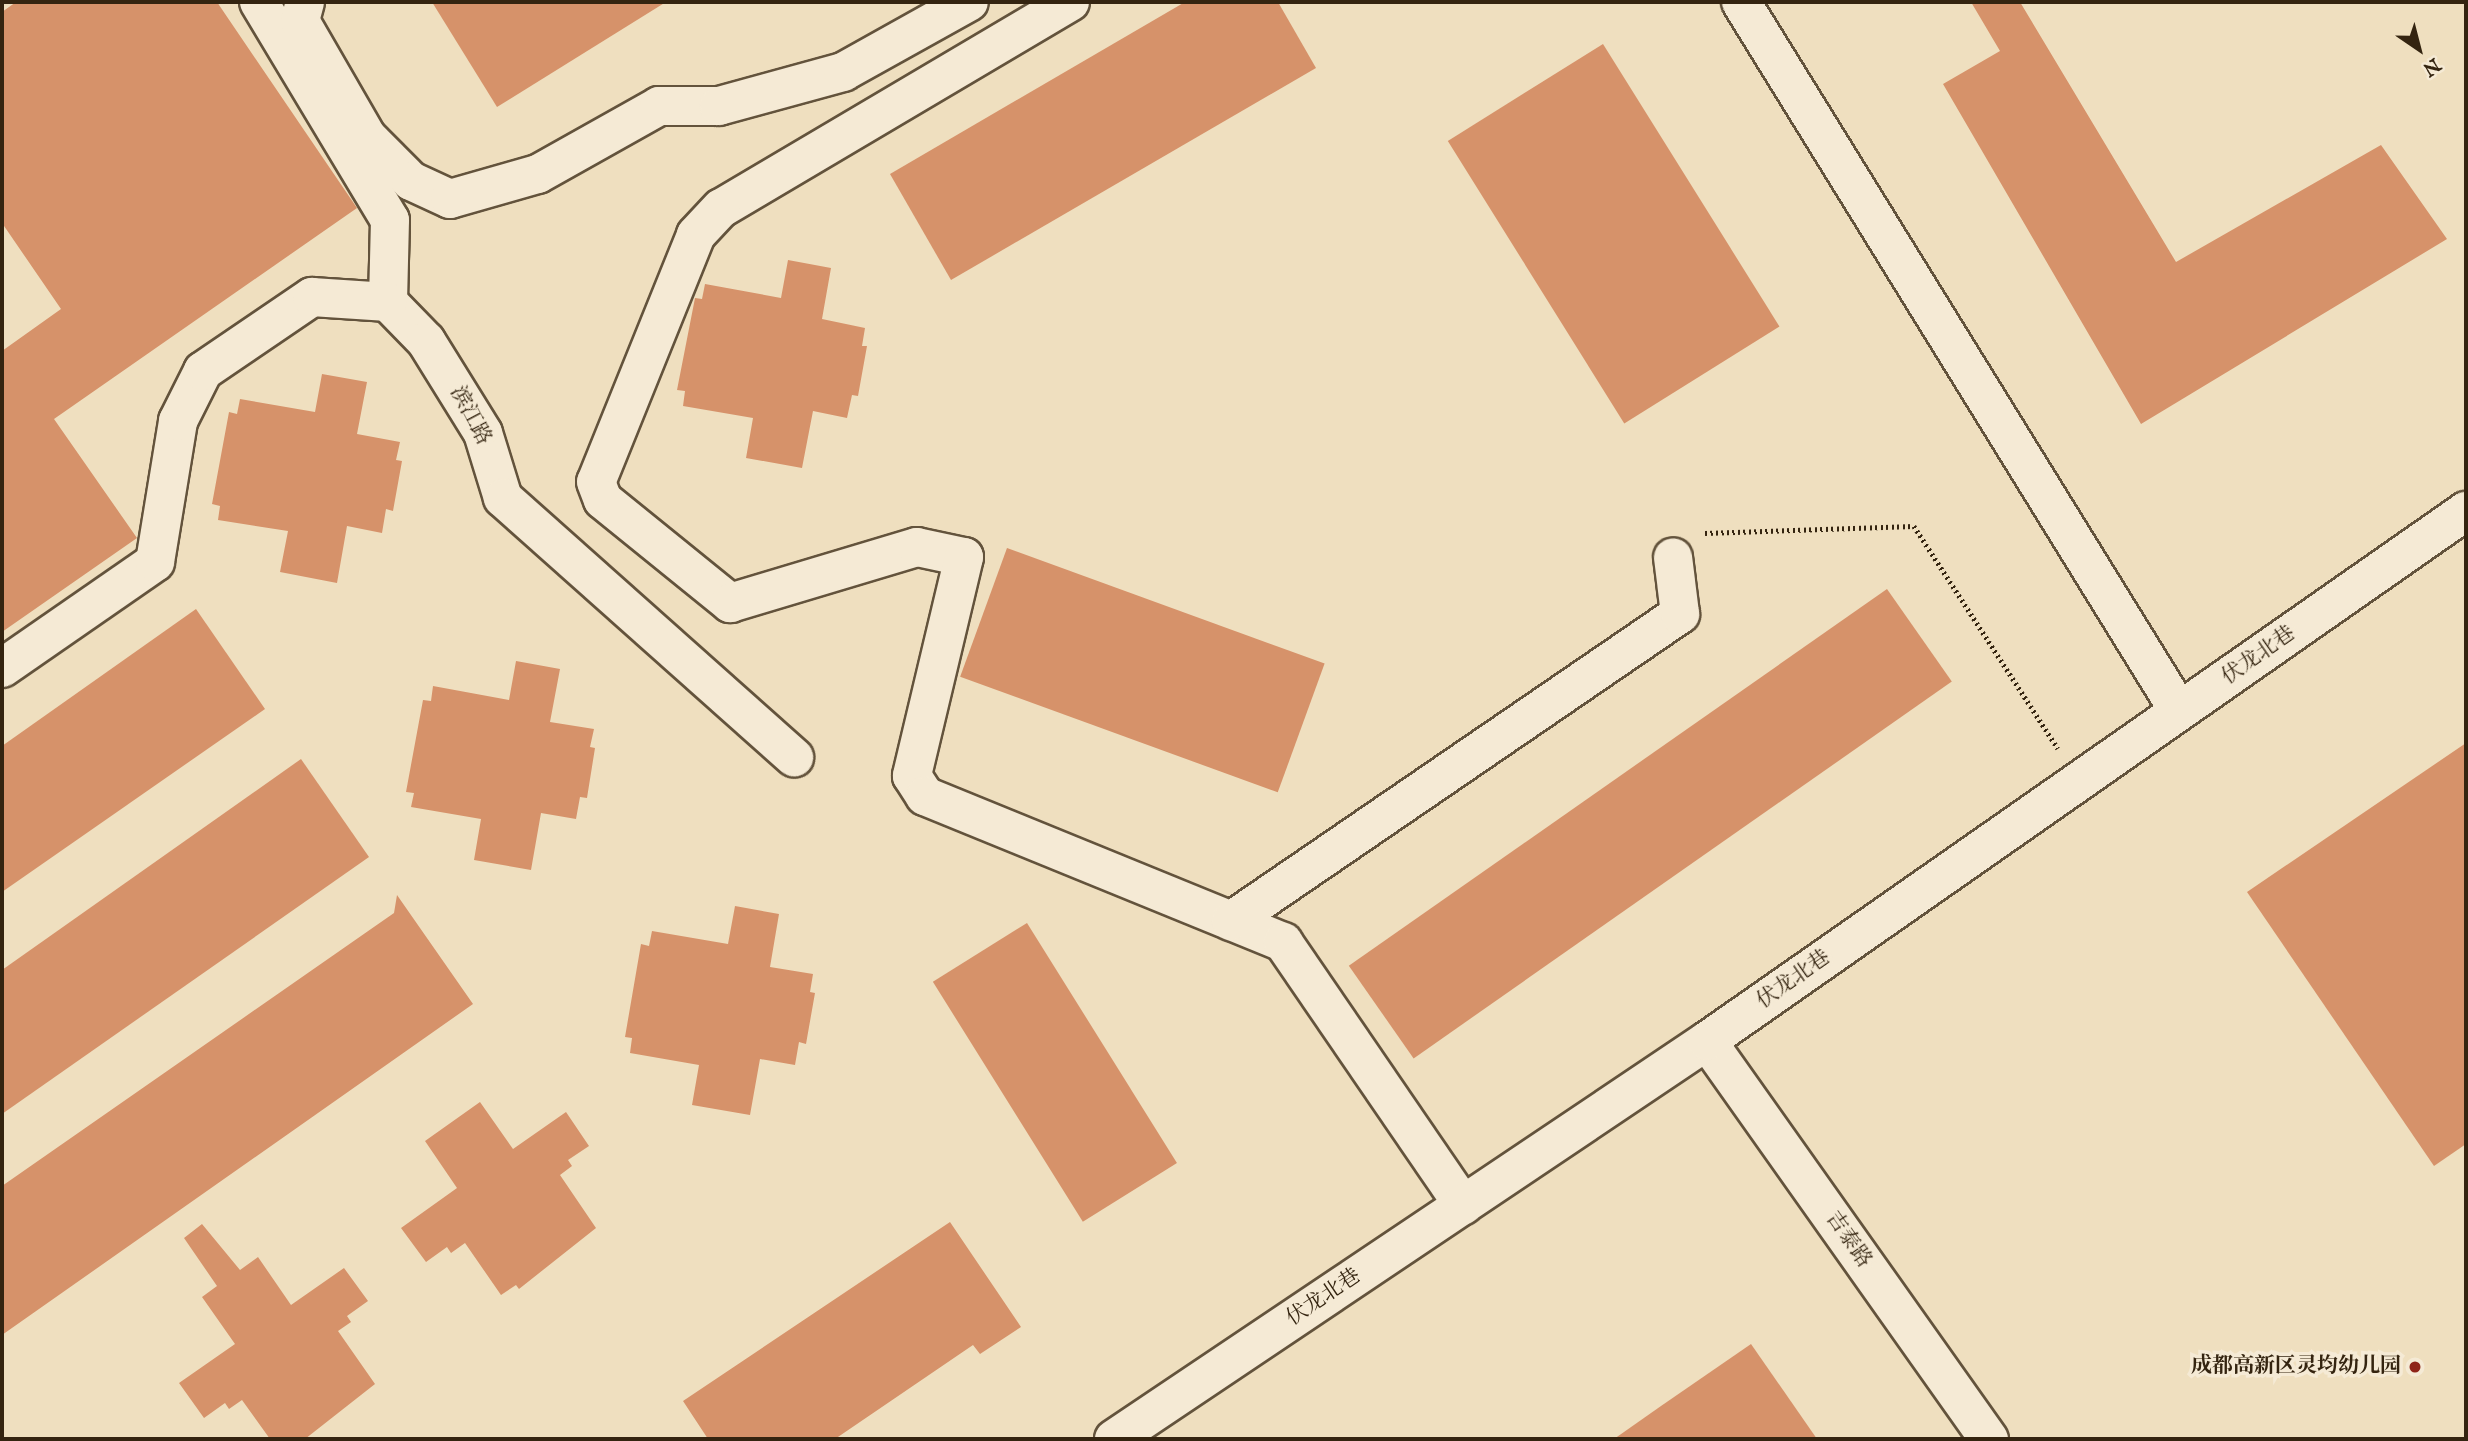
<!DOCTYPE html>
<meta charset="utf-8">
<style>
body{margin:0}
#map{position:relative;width:2468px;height:1441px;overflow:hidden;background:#efdfbf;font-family:"IM FELL English","Noto Serif SC",serif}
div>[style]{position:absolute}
.building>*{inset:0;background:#d6926a;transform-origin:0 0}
.path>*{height:4.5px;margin-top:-2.25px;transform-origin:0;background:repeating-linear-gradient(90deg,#342410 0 2px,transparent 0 5.5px)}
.roads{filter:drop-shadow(2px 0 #63533c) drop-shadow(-2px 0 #63533c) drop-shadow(0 2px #63533c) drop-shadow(0 -2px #63533c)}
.street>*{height:38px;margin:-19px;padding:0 19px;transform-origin:19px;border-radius:19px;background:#f5ead5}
.dots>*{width:19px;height:19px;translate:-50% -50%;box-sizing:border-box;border:4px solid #f5ead5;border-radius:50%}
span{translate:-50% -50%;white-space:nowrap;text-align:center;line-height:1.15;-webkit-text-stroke:7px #f5ead5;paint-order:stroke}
.street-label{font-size:21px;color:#342410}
.poi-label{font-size:21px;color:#342410;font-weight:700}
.right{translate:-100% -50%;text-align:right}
.frame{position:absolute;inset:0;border:4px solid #342410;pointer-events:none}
.north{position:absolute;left:2384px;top:14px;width:70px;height:70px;-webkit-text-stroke:5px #f5ead5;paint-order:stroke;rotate:145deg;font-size:19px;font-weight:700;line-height:28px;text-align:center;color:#342410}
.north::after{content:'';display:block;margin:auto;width:24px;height:32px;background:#342410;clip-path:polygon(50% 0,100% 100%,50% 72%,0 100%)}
</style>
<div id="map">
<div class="building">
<div style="clip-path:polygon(16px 2px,217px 2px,357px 208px,54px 419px,137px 538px,2px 632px,2px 351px,61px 309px,2px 223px,2px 12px)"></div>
<div style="clip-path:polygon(432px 2px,666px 2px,497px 107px)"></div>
<div style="clip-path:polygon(1185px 2px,1278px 2px,1316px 68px,951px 280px,890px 174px)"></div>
<div style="clip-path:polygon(1971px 2px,2020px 2px,2176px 262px,2381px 145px,2447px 239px,2141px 424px,1943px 84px,2000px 51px)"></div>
<div style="left:1603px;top:44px;width:333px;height:183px;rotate:58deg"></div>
<div style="clip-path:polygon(788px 260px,831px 268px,822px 319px,865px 328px,862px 346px,867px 346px,858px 396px,852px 395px,847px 418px,813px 411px,802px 468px,746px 458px,753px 418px,683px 406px,685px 391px,677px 390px,695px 298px,702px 299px,705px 284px,781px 298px)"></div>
<div style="clip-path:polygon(322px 374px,367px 382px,357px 434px,400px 442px,396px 460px,402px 461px,393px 511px,386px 509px,382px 533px,347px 526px,337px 583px,280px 572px,288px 531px,218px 520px,220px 506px,212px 504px,229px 412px,237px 414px,240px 399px,315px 412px)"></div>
<div style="left:1007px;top:548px;width:338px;height:137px;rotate:20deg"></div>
<div style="left:1887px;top:589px;width:113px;height:657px;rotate:55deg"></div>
<div style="clip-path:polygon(196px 609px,265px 709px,2px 892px,2px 746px)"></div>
<div style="clip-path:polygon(516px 661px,560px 669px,550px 722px,594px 729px,590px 747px,595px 748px,587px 798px,580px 797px,576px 819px,541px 813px,531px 870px,474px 860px,481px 819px,411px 807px,414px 793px,406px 792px,423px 700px,431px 701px,433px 686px,509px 700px)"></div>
<div style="clip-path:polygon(2466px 743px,2466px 1144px,2434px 1166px,2247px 892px)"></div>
<div style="clip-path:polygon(301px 759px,369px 857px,2px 1114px,2px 970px)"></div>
<div style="clip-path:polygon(397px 895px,473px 1004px,2px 1335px,2px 1186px,394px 913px)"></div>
<div style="clip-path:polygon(735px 906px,779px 914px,770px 967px,813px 974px,810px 992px,815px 993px,806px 1044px,799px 1042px,795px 1065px,760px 1059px,750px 1115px,692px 1105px,699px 1065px,630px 1053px,632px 1038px,625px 1037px,641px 944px,649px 946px,652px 931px,728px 944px)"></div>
<div style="left:1027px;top:923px;width:283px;height:111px;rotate:58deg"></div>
<div style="clip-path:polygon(480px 1102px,513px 1149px,566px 1112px,589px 1146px,568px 1160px,572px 1166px,560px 1175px,596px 1228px,519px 1289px,516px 1285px,501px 1295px,465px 1243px,451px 1253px,447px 1247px,426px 1262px,401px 1228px,457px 1188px,425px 1141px)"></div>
<div style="clip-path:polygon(950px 1222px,1021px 1327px,980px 1354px,973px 1345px,835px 1439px,708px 1439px,683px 1401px)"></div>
<div style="clip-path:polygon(202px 1224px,240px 1270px,258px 1257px,291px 1305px,344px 1268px,368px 1301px,347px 1316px,351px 1322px,338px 1331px,375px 1384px,305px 1439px,270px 1439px,242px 1400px,229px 1409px,225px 1403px,204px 1418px,179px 1383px,235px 1344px,202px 1297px,217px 1286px,184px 1238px)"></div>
<div style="clip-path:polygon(1751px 1344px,1817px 1439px,1614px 1439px,1661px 1406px)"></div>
</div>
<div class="path">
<div style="left:1705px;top:533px;width:209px;rotate:-1.9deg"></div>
<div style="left:1914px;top:526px;width:265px;rotate:57.1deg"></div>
</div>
<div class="roads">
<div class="street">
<div style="left:259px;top:2px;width:254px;rotate:59deg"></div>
<div style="left:390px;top:220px;width:82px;rotate:91.4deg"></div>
<div style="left:388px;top:302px;width:54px;rotate:45.7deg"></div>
<div style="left:426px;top:341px;width:108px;rotate:58.2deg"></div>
<div style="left:483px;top:433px;width:68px;rotate:72.9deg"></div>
<div style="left:503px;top:498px;width:390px;rotate:41.7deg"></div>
<div style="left:305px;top:2px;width:20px;rotate:105deg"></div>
<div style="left:300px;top:21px;width:134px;rotate:60deg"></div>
<div style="left:367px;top:137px;width:62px;rotate:45deg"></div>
<div style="left:411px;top:181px;width:43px;rotate:24.8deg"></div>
<div style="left:450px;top:199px;width:91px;rotate:-15.9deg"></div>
<div style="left:538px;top:174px;width:139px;rotate:-29.3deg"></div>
<div style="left:659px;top:106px;width:60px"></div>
<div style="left:719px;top:106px;width:129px;rotate:-15.3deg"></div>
<div style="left:843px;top:72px;width:144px;rotate:-29.1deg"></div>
<div style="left:1070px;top:2px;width:405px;rotate:149.4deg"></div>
<div style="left:721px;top:208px;width:37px;rotate:133deg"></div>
<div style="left:696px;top:235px;width:266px;rotate:112deg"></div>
<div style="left:596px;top:482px;width:19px;rotate:69deg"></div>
<div style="left:603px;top:500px;width:164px;rotate:39deg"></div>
<div style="left:730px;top:603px;width:195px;rotate:-16.7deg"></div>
<div style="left:917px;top:547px;width:48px;rotate:12deg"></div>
<div style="left:964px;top:557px;width:225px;rotate:103.4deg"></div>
<div style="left:912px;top:776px;width:24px;rotate:57deg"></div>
<div style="left:925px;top:796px;width:387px;rotate:22.2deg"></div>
<div style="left:1283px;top:942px;width:319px;rotate:55.6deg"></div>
<div style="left:1741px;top:2px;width:833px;rotate:58.29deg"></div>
<div style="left:2px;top:668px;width:186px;rotate:-34.7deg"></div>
<div style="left:155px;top:562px;width:143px;rotate:-80.7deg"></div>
<div style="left:178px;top:421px;width:56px;rotate:-63.4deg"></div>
<div style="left:203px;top:371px;width:132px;rotate:-34.2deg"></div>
<div style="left:312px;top:297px;width:76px;rotate:3.8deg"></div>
<div style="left:1231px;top:921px;width:544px;rotate:-34.36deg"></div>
<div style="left:1680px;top:614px;width:57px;rotate:-97deg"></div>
<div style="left:1707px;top:1041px;width:488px;rotate:54.7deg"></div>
<div style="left:1114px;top:1439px;width:714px;rotate:-33.87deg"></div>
<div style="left:1707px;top:1041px;width:926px;rotate:-34.93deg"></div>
</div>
</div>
<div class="dots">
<div style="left:2415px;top:1367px;background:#8f2418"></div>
</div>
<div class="street-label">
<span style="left:470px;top:416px;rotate:62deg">滨江路</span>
<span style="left:2259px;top:656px;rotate:-35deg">伏龙北巷</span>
<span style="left:1794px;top:980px;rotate:-35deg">伏龙北巷</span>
<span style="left:1848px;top:1240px;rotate:55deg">吉泰路</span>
<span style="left:1324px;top:1298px;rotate:-34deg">伏龙北巷</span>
</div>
<div class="poi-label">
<span class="right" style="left:2401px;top:1367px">成都高新区灵均幼儿园</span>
</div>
<div class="frame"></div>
<div class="north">N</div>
</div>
